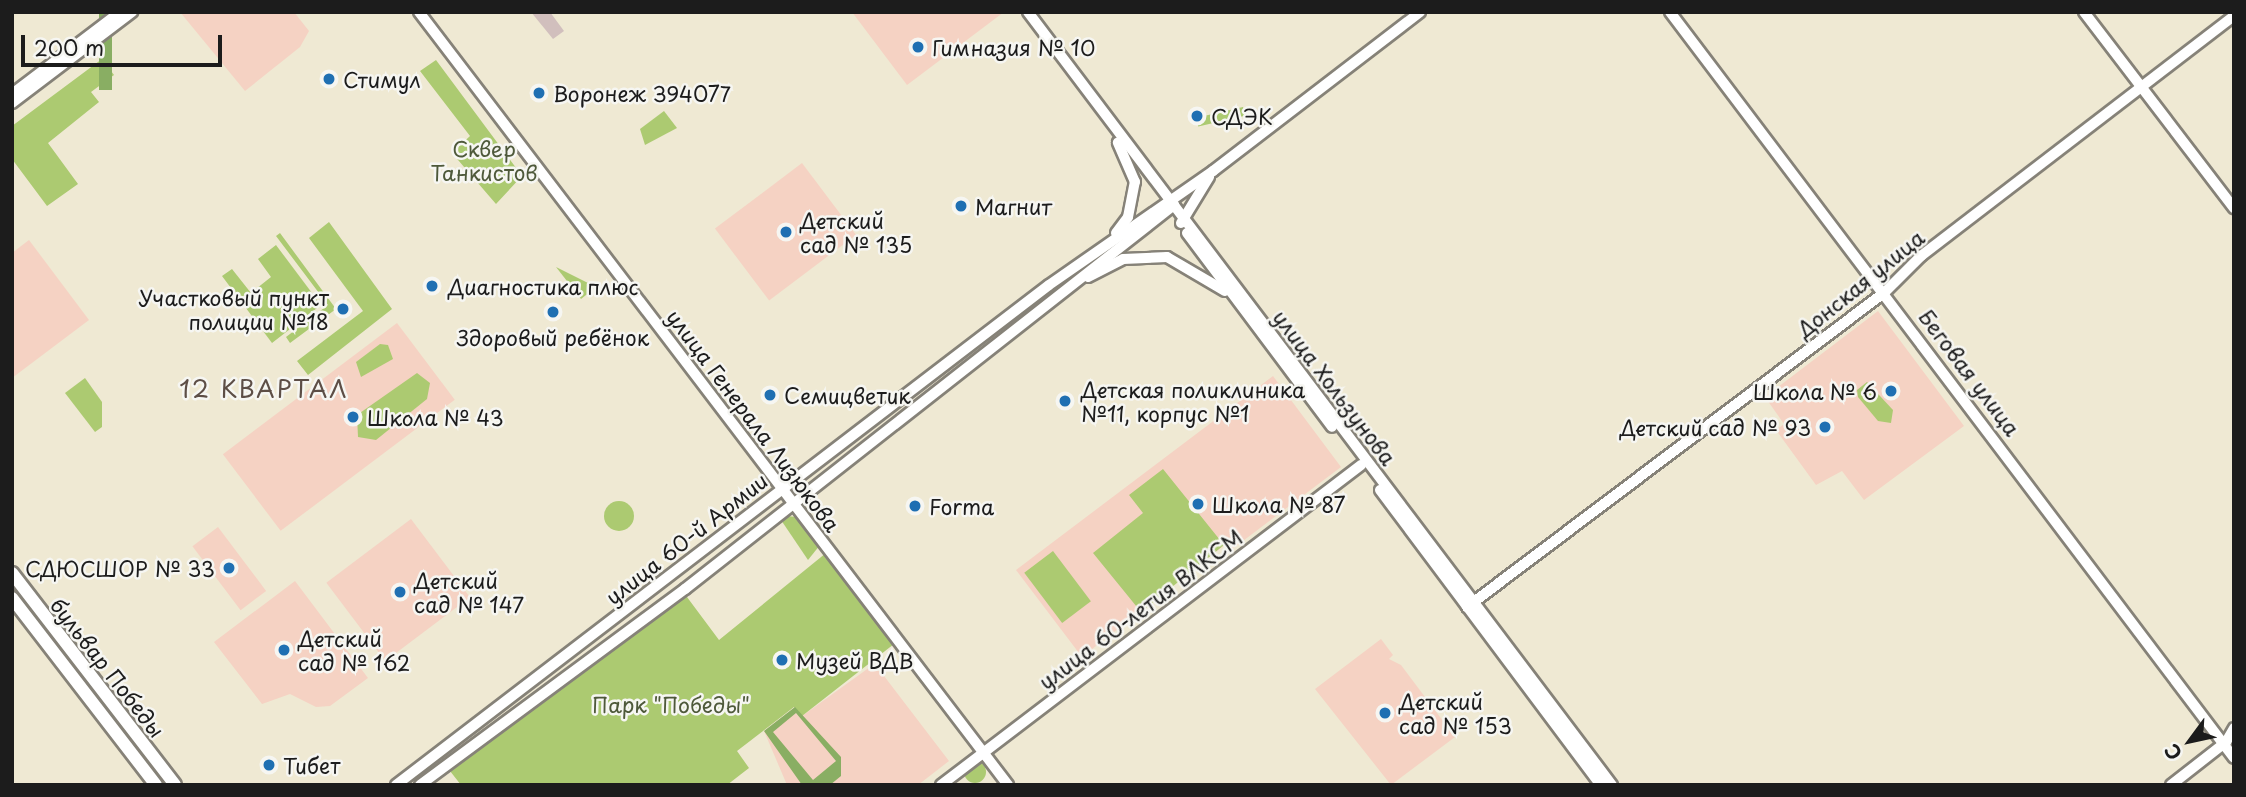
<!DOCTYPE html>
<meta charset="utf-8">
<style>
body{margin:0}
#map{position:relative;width:2246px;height:797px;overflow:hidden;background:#efe9d3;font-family:"Playpen Sans",sans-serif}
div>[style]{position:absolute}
.built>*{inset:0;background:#f5d2c3;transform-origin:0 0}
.industrial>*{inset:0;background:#d1bfbd}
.green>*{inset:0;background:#acca71;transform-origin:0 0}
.round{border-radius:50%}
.forest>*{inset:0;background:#89ae63;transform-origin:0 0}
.roads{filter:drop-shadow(2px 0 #868278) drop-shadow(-2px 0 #868278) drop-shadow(0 2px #868278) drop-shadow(0 -2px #868278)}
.secondary>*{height:10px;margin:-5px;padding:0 5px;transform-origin:5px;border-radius:5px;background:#fff}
.primary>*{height:12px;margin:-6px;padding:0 6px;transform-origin:6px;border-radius:6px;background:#fff}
.dots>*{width:19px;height:19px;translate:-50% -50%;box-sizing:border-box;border:4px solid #f6f6f2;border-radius:50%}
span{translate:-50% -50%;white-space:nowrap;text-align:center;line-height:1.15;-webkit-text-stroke:5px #f6f6f2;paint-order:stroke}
.poi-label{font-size:21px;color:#1c1c1c}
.left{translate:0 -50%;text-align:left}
.right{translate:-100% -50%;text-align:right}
.park-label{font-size:21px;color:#4e593a}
.street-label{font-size:21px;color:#1c1c1c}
.quarter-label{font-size:24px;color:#5d4e46;letter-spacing:2px}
.frame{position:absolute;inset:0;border:14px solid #1c1c1c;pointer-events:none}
.north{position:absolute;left:2155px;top:706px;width:70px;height:70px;-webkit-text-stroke:5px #f6f6f2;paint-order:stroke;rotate:237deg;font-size:19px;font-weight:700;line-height:28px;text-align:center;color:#1c1c1c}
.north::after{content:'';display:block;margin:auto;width:24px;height:32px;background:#1c1c1c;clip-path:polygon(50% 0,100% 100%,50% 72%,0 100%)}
.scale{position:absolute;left:21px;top:35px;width:201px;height:32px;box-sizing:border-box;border:4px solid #1c1c1c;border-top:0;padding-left:9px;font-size:21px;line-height:24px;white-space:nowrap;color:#1c1c1c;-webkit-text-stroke:5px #f6f6f2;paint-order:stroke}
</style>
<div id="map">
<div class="built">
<div style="clip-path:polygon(180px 12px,294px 12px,309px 31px,300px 47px,245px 91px)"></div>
<div style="clip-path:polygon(852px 12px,1004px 12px,907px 85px)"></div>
<div style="left:802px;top:163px;width:90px;height:109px;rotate:53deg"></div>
<div style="clip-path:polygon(29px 240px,89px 320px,12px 378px,12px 253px)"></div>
<div style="clip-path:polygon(1878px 311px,1964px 426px,1864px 500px,1842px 471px,1816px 485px,1776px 430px,1784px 424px,1765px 397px)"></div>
<div style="left:397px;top:323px;width:96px;height:218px;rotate:53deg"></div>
<div style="clip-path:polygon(1273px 376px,1341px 467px,1231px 550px,1226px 544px,1082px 657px,1016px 570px)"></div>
<div style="left:411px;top:519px;width:98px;height:106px;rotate:53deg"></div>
<div style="left:218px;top:527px;width:80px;height:32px;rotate:53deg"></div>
<div style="clip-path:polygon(295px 581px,368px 678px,330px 706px,316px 707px,290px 694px,262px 704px,214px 642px)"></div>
<div style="clip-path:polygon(1381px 639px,1393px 655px,1389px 659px,1401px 665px,1455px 737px,1391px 785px,1315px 689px)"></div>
<div style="clip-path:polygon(870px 667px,881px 672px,949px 761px,918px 785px,787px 785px,764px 731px,795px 707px,802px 716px)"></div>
</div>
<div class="industrial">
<div style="clip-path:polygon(531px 12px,550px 12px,564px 31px,553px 39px)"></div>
</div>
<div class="green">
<div style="clip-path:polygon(102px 59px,114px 75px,91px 92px,99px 102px,48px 143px,78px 184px,47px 206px,12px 159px,12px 126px)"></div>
<div style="clip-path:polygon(436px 60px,522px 176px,496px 204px,452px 153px,470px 136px,420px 71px)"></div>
<div style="left:1243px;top:107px;width:9px;height:48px;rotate:77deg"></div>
<div style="clip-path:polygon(664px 111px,677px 128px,645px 145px,640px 129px)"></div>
<div style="clip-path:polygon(329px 222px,392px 309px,308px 375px,297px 361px,363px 311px,309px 238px)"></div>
<div style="clip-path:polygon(280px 233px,336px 309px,290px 343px,286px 337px,328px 305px,276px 236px)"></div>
<div style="clip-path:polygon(276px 245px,321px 305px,272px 343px,222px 276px,232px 269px,251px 293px,271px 277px,258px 259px)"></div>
<div style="clip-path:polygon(556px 267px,596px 287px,581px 299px)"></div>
<div style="clip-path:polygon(380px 344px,388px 345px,393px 359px,361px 377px,356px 362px)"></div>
<div style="clip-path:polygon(417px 373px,430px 383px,427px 399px,376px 440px,358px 437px,357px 415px)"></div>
<div style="clip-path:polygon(85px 378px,102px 402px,102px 427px,95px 432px,65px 393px)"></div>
<div style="clip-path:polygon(1867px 382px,1893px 410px,1891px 423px,1878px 421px,1858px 397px,1857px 390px)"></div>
<div style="clip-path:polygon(1163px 469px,1224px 545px,1141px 612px,1093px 553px,1143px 513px,1129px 495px)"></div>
<div class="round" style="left:604px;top:501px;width:30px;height:30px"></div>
<div style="clip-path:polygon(786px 516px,797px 517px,820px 545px,808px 560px,781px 520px)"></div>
<div style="left:1053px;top:551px;width:63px;height:36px;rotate:53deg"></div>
<div style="clip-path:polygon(826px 553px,894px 644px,802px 716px,794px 707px,737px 751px,749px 768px,727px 785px,461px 785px,450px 771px,684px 593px,719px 640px)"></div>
<div style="left:12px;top:578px;width:260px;height:11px;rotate:53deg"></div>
<div class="round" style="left:964px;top:761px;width:22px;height:22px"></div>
</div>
<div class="forest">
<div style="left:99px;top:12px;width:13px;height:78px"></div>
<div style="clip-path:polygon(evenodd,795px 707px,841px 757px,841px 776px,830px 785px,802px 785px,764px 731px,795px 707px,796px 713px,836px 761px,813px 780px,773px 732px,796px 713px)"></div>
</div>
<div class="roads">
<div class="secondary">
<div style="left:419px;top:12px;width:972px;rotate:52.69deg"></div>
<div style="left:1028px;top:12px;width:969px;rotate:52.93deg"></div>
<div style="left:1670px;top:12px;width:935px;rotate:52.91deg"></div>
<div style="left:2084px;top:12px;width:247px;rotate:52.6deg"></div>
<div style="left:12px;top:94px;width:136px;rotate:-37.2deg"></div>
<div style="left:12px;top:103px;width:151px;rotate:-37.2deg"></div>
<div style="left:1181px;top:223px;width:54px;rotate:-58.7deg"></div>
<div style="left:1116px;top:233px;width:20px;rotate:-53deg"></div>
<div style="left:1128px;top:217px;width:36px;rotate:-79deg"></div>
<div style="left:1135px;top:182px;width:43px;rotate:-113.6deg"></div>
<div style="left:1187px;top:233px;width:242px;rotate:53.2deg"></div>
<div style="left:1088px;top:277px;width:39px;rotate:-27deg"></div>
<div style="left:1123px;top:259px;width:44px;rotate:-2.6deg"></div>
<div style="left:1167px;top:257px;width:67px;rotate:30.4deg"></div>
<div style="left:1380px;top:490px;width:369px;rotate:53.2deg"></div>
<div style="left:1467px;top:607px;width:523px;rotate:-37deg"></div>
<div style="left:1885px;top:292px;width:51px;rotate:-45deg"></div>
<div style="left:1921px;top:256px;width:394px;rotate:-37.5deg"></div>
<div style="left:396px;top:785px;width:822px;rotate:-37.44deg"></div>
<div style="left:1049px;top:285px;width:200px;rotate:-34.8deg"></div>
<div style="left:1213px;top:171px;width:261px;rotate:-37.5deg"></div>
<div style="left:420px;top:785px;width:330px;rotate:-36.5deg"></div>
<div style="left:685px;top:589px;width:622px;rotate:-38.14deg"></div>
<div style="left:941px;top:785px;width:528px;rotate:-37.3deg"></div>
<div style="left:2171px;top:785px;width:70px;rotate:-38deg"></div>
<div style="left:2226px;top:742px;width:16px;rotate:-60deg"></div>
</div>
<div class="primary">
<div style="left:12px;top:573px;width:267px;rotate:52.4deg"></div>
<div style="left:12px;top:598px;width:236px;rotate:52.4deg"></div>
</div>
</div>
<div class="dots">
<div style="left:918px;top:47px;background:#1f6fb2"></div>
<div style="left:329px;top:79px;background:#1f6fb2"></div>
<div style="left:539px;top:93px;background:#1f6fb2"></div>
<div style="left:1197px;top:116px;background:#1f6fb2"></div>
<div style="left:961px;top:206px;background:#1f6fb2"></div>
<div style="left:786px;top:232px;background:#1f6fb2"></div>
<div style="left:432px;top:286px;background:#1f6fb2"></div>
<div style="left:343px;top:309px;background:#1f6fb2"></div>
<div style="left:553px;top:312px;background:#1f6fb2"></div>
<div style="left:1891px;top:391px;background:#1f6fb2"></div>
<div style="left:770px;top:395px;background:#1f6fb2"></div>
<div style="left:1065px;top:401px;background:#1f6fb2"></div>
<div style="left:353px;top:417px;background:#1f6fb2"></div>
<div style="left:1825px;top:427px;background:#1f6fb2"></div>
<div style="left:1198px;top:504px;background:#1f6fb2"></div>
<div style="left:915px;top:506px;background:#1f6fb2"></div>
<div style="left:229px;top:568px;background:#1f6fb2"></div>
<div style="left:400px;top:592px;background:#1f6fb2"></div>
<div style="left:284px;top:650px;background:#1f6fb2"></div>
<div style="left:782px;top:660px;background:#1f6fb2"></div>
<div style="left:1385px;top:713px;background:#1f6fb2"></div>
<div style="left:269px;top:765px;background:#1f6fb2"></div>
</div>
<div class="poi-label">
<span class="left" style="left:932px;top:47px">Гимназия № 10</span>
<span class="left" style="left:343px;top:79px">Стимул</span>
<span class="left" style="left:553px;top:93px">Воронеж 394077</span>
<span class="left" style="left:1211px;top:116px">СДЭК</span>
<span class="left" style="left:975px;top:206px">Магнит</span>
<span class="left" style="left:800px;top:232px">Детский<br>сад № 135</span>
<span class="left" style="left:448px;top:286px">Диагностика плюс</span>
<span class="right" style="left:329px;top:309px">Участковый пункт<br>полиции №18</span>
<span style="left:553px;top:337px">Здоровый ребёнок</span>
<span class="left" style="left:1081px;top:401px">Детская поликлиника<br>№11, корпус №1</span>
<span class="right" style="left:1877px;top:391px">Школа № 6</span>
<span class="left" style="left:784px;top:395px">Cемицветик</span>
<span class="left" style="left:367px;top:417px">Школа № 43</span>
<span class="right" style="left:1811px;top:427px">Детский сад № 93</span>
<span class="left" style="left:1212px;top:504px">Школа № 87</span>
<span class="left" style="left:929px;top:506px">Forma</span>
<span class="right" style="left:215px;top:568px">СДЮСШОР № 33</span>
<span class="left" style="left:414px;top:592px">Детский<br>сад № 147</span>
<span class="left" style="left:298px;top:650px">Детский<br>сад № 162</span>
<span class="left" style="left:796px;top:660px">Музей ВДВ</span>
<span class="left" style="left:1399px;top:713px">Детский<br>сад № 153</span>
<span class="left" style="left:283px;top:765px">Тибет</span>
</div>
<div class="park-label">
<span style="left:484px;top:160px">Сквер<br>Танкистов</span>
<span style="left:671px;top:704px">Парк "Победы"</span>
</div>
<div class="street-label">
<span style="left:1860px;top:283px;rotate:-39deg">Донская улица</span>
<span style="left:1970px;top:372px;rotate:53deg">Беговая улица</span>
<span style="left:1335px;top:387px;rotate:53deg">улица Хользунова</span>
<span style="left:754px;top:420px;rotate:53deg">улица Генерала Лизюкова</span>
<span style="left:686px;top:538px;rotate:-38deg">улица 60-й Армии</span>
<span style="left:1140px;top:609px;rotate:-37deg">улица 60-летия ВЛКСМ</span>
<span style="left:108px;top:667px;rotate:52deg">бульвар Победы</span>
</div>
<div class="quarter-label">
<span style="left:264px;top:389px">12 КВАРТАЛ</span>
</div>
<div class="frame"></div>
<div class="north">С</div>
<div class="scale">200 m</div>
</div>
